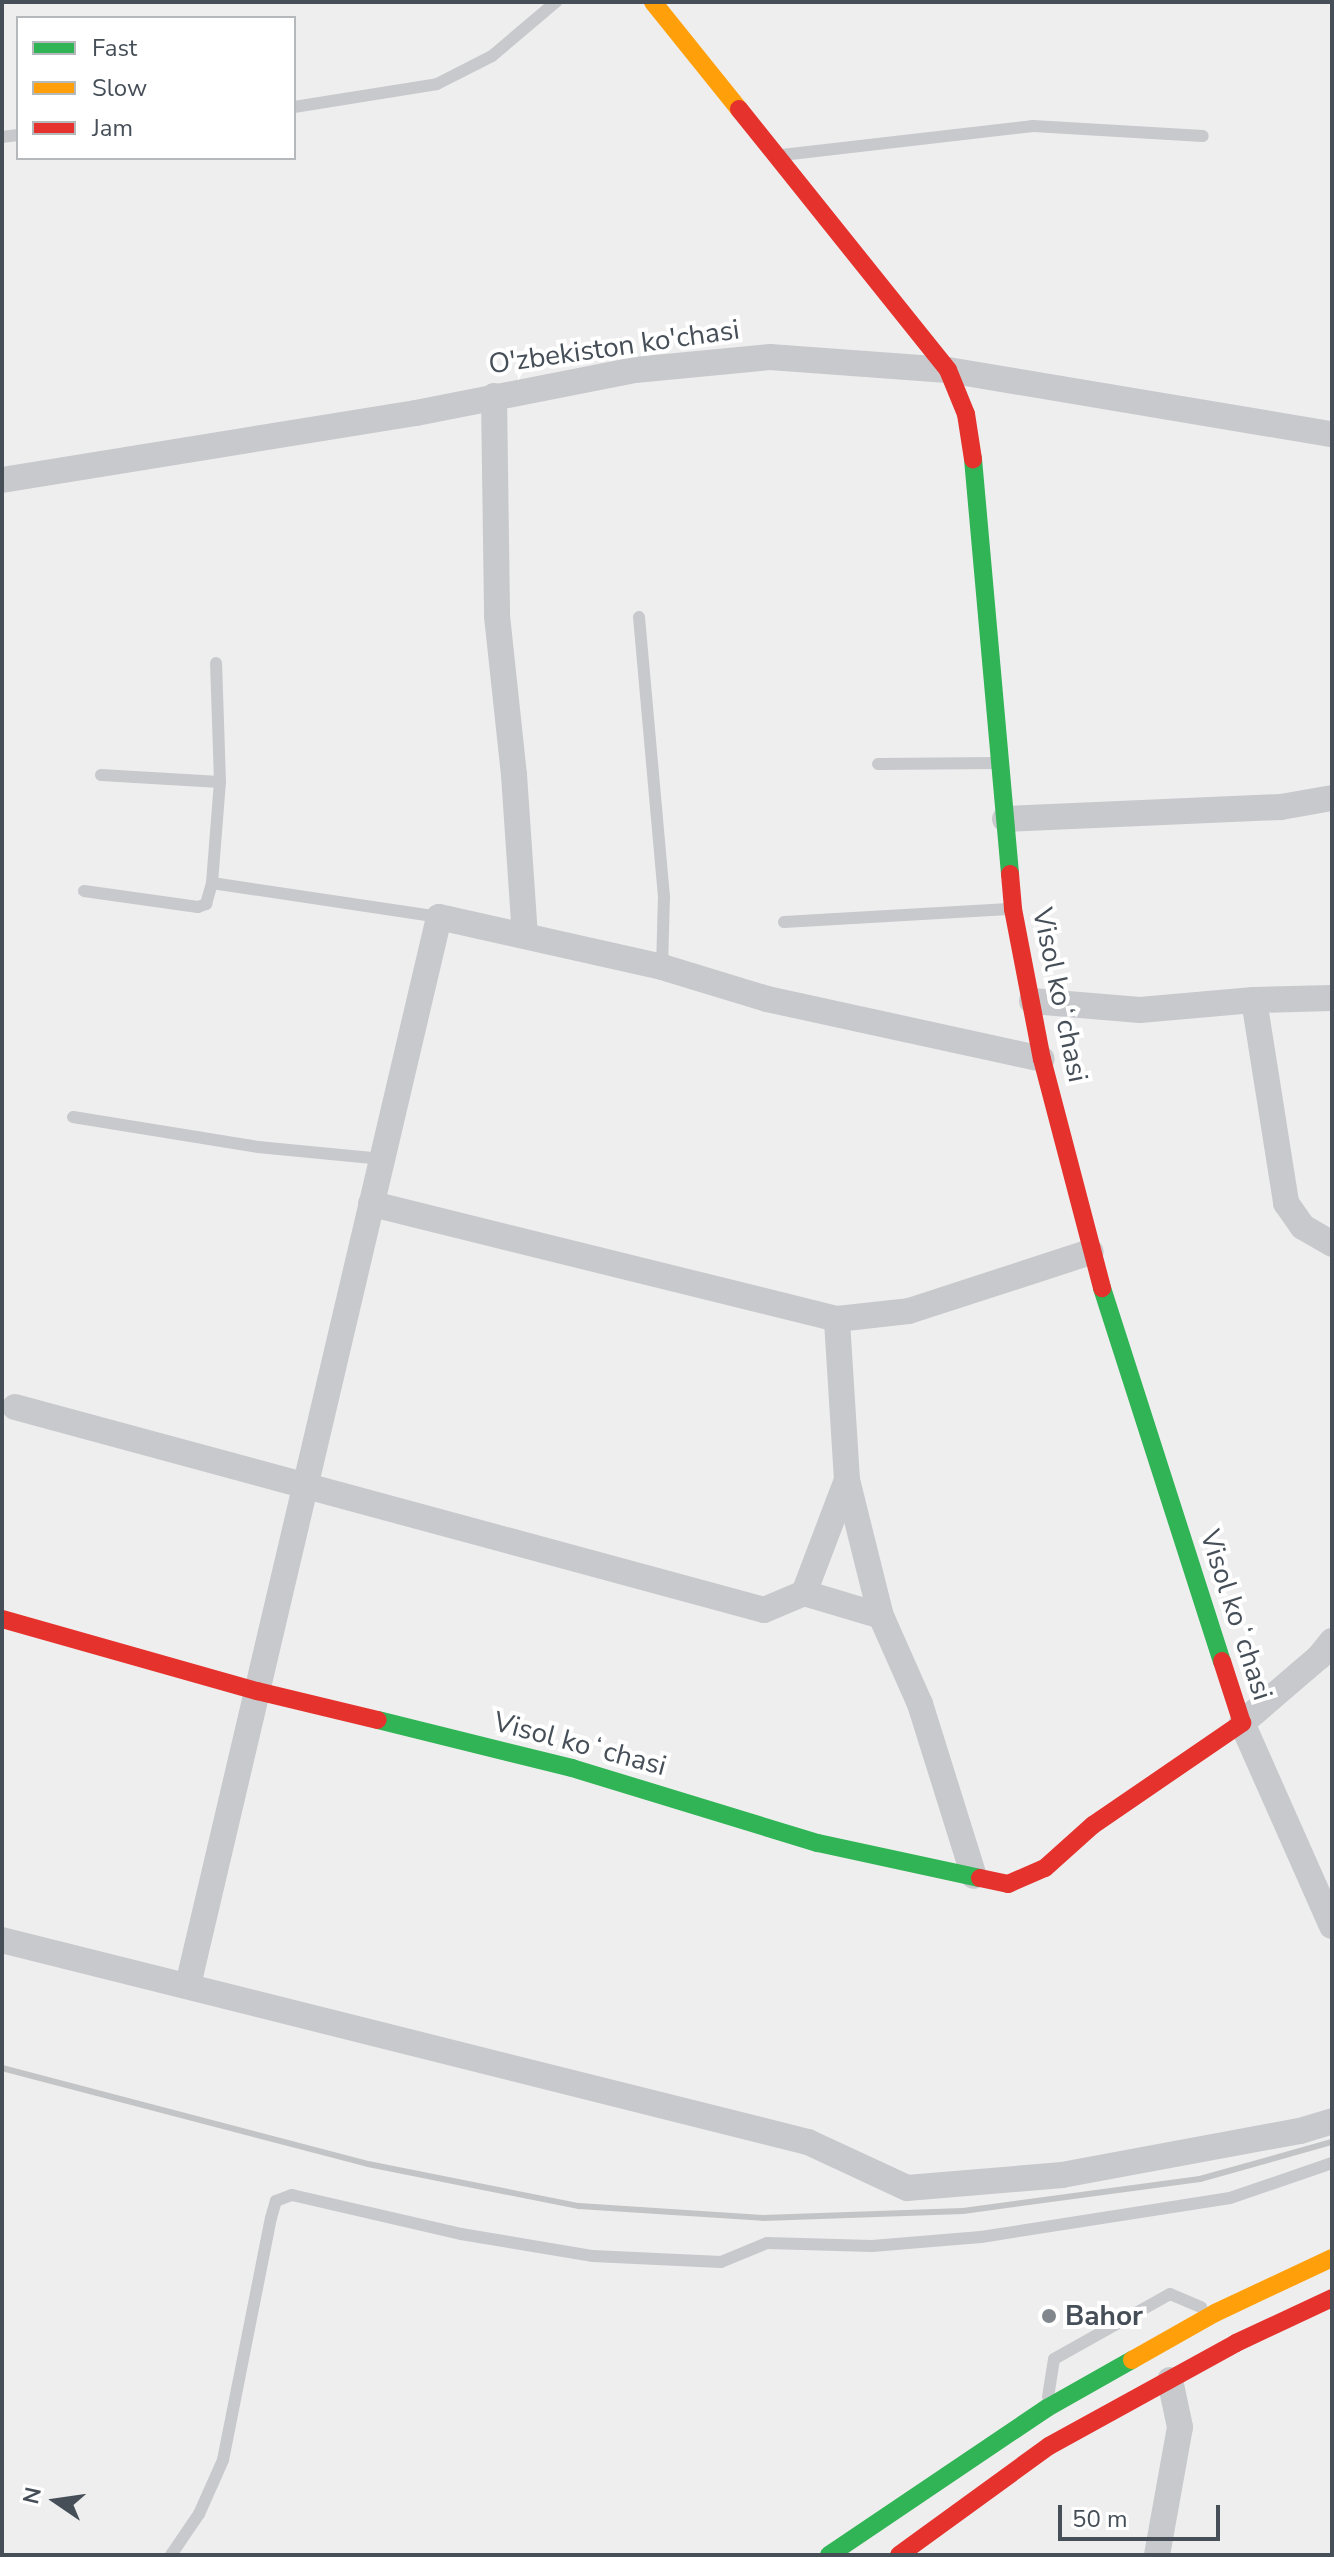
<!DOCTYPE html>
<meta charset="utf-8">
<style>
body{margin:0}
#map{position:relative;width:1334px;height:2557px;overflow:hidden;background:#eee;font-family:"Nunito Sans",sans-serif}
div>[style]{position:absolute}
.lane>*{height:12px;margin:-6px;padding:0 6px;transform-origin:6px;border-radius:6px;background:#c8c9cc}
.street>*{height:26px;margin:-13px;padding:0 13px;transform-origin:13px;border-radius:13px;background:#c8c9cc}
.fast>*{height:18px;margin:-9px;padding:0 9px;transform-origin:9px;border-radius:9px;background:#30b455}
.slow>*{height:18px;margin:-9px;padding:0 9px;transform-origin:9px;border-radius:9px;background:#ff9f0a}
.jam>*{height:18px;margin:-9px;padding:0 9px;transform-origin:9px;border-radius:9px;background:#e5322d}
.rail>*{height:6px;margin:-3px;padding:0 3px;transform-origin:3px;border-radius:3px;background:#c3c4c6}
.dots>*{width:22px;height:22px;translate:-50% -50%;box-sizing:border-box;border:4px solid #fff;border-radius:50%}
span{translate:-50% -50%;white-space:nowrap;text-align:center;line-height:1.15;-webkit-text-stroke:8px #fff;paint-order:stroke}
.street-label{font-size:28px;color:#464f58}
.poi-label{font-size:28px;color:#464f58;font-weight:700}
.left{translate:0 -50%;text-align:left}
.frame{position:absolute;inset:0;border:4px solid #464f58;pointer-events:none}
.legend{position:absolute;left:16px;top:16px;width:280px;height:144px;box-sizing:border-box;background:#fff;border:2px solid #b5b9bc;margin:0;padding:10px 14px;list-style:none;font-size:24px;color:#464f58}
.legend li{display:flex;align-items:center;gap:16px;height:40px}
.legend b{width:40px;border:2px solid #b5b9bc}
.north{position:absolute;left:16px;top:2461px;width:80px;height:80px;-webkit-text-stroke:6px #fff;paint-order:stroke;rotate:283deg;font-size:22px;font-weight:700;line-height:32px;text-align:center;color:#464f58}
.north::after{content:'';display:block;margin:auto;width:28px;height:36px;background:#464f58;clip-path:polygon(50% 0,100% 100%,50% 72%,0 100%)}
.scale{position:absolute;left:1058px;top:2505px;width:162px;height:36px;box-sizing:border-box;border:4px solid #464f58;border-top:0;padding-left:10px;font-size:24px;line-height:28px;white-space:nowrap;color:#464f58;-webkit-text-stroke:6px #fff;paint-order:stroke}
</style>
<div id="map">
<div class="lane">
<div style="left:294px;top:107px;width:145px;rotate:-9.1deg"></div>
<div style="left:437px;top:84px;width:62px;rotate:-27deg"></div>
<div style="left:492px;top:56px;width:84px;rotate:-40.2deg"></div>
<div style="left:2px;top:137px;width:16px;rotate:-7deg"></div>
<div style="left:782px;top:155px;width:253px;rotate:-6.6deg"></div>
<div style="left:1033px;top:126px;width:170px;rotate:3.4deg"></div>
<div style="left:639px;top:617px;width:280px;rotate:84.9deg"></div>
<div style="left:664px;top:896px;width:71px;rotate:91.6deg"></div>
<div style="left:878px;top:764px;width:119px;rotate:-0.5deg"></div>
<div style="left:101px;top:775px;width:119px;rotate:3.4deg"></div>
<div style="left:212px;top:883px;width:101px;rotate:-85.5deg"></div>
<div style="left:220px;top:782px;width:119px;rotate:-91.9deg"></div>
<div style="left:84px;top:891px;width:115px;rotate:8deg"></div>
<div style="left:198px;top:907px;width:9px;rotate:-21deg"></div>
<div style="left:206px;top:904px;width:22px;rotate:-74deg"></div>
<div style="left:212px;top:883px;width:230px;rotate:8.5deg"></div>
<div style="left:784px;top:922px;width:225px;rotate:-3.3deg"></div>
<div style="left:73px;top:1117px;width:187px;rotate:9.2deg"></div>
<div style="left:258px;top:1147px;width:125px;rotate:5.5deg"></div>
<div style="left:1048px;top:2397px;width:38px;rotate:-81deg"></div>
<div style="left:1054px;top:2359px;width:133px;rotate:-29.3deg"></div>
<div style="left:1170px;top:2294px;width:34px;rotate:23deg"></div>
<div style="left:171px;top:2555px;width:50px;rotate:-55.7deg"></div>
<div style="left:199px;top:2514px;width:59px;rotate:-66deg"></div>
<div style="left:223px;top:2460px;width:247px;rotate:-78.8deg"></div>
<div style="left:271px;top:2218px;width:18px;rotate:-74deg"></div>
<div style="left:276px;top:2201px;width:17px;rotate:-21deg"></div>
<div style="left:292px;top:2195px;width:173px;rotate:13deg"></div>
<div style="left:461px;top:2234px;width:134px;rotate:9.5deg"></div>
<div style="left:593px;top:2256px;width:128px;rotate:2.7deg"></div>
<div style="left:721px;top:2262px;width:50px;rotate:-22.4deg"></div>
<div style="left:767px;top:2243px;width:105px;rotate:1.6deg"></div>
<div style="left:872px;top:2246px;width:109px;rotate:-4.7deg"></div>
<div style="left:981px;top:2237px;width:252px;rotate:-8.9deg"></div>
<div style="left:1230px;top:2198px;width:108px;rotate:-18.9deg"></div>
</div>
<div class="street">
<div style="left:494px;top:396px;width:220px;rotate:89.2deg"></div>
<div style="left:497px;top:616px;width:160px;rotate:83.9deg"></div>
<div style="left:514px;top:775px;width:161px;rotate:86.1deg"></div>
<div style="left:2px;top:480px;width:419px;rotate:-9.2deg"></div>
<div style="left:416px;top:413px;width:223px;rotate:-11.1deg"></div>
<div style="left:635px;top:370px;width:136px;rotate:-5.5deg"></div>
<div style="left:770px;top:357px;width:178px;rotate:4.2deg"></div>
<div style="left:948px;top:370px;width:389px;rotate:9.5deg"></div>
<div style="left:1005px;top:819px;width:276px;rotate:-2.5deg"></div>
<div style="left:1281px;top:807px;width:52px;rotate:-10deg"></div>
<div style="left:1332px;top:998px;width:78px;rotate:178.5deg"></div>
<div style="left:1254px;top:1000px;width:206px;rotate:81deg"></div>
<div style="left:1286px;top:1203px;width:29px;rotate:55deg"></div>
<div style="left:1303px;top:1227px;width:34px;rotate:30deg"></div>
<div style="left:1032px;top:1001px;width:108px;rotate:4.8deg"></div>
<div style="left:1140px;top:1010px;width:114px;rotate:-5deg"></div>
<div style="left:837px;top:1319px;width:72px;rotate:-6.3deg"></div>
<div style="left:909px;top:1311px;width:191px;rotate:-18deg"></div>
<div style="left:15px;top:1407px;width:776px;rotate:15.16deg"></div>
<div style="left:764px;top:1610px;width:43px;rotate:-23deg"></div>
<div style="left:804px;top:1593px;width:121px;rotate:-69.2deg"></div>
<div style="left:847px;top:1480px;width:161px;rotate:-93.6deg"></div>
<div style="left:837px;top:1319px;width:480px;rotate:-166.1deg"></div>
<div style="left:847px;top:1480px;width:140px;rotate:76deg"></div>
<div style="left:804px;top:1593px;width:80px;rotate:16.6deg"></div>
<div style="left:881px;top:1616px;width:96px;rotate:66.1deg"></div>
<div style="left:920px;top:1704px;width:180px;rotate:72.6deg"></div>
<div style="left:1332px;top:1641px;width:21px;rotate:129deg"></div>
<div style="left:1319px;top:1657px;width:101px;rotate:139.4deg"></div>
<div style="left:1242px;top:1723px;width:222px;rotate:66.1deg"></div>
<div style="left:2px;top:1940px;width:831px;rotate:14.07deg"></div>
<div style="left:808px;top:2142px;width:109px;rotate:24.9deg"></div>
<div style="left:907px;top:2188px;width:156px;rotate:-4.8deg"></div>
<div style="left:1062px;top:2175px;width:242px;rotate:-10.5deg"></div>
<div style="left:1300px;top:2131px;width:34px;rotate:-17deg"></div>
<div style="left:188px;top:1985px;width:1097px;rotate:-76.77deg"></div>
<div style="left:439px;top:917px;width:229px;rotate:12.6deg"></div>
<div style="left:662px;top:967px;width:110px;rotate:16.9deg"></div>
<div style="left:767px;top:999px;width:281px;rotate:12.3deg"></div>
<div style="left:1157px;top:2555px;width:130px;rotate:-79.8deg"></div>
<div style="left:1180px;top:2427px;width:48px;rotate:-102deg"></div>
</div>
<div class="fast">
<div style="left:973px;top:459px;width:417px;rotate:84.9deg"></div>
<div style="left:1102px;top:1288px;width:392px;rotate:72.2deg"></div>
<div style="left:378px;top:1720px;width:200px;rotate:13.9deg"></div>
<div style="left:572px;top:1768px;width:257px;rotate:17deg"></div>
<div style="left:818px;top:1843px;width:166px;rotate:12.2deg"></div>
<div style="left:829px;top:2555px;width:263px;rotate:-34deg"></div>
<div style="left:1047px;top:2408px;width:98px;rotate:-29.5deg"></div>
</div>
<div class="slow">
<div style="left:653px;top:2px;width:137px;rotate:51.2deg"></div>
<div style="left:1132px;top:2360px;width:95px;rotate:-29.5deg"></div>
<div style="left:1215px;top:2313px;width:129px;rotate:-25.2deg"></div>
</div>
<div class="jam">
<div style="left:739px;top:109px;width:334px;rotate:51.3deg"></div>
<div style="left:948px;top:370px;width:48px;rotate:67.8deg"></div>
<div style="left:966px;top:414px;width:46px;rotate:81.2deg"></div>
<div style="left:1010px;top:874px;width:35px;rotate:85deg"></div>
<div style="left:1013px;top:909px;width:153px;rotate:79.1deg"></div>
<div style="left:1042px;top:1059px;width:237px;rotate:75.3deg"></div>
<div style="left:2px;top:1619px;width:265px;rotate:15.8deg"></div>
<div style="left:257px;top:1691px;width:124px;rotate:13.5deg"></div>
<div style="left:980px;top:1878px;width:29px;rotate:12deg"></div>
<div style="left:1008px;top:1884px;width:40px;rotate:-23.4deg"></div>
<div style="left:1045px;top:1868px;width:64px;rotate:-41.9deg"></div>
<div style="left:1093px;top:1825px;width:181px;rotate:-34.4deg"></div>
<div style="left:1242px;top:1723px;width:65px;rotate:-107.9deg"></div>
<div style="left:899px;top:2555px;width:185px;rotate:-36deg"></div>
<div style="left:1049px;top:2446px;width:213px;rotate:-28.8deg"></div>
<div style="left:1236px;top:2343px;width:106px;rotate:-25.1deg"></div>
</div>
<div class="rail">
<div style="left:2px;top:2068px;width:378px;rotate:14.7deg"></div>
<div style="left:368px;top:2164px;width:215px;rotate:11.3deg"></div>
<div style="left:579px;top:2206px;width:184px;rotate:3.7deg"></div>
<div style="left:763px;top:2218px;width:200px;rotate:-2deg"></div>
<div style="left:963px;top:2211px;width:239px;rotate:-7.7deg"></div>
<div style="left:1200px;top:2179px;width:137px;rotate:-15.7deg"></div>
</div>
<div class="dots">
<div style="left:1049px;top:2316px;background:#81878c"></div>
</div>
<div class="street-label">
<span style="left:614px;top:347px;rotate:-8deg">O'zbekiston ko'chasi</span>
<span style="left:1060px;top:995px;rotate:78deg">Visol koʻchasi</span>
<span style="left:1236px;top:1615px;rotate:72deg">Visol koʻchasi</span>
<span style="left:580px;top:1744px;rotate:15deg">Visol koʻchasi</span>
</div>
<div class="poi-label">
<span class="left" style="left:1065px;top:2316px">Bahor</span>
</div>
<div class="frame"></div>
<ul class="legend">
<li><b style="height:10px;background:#30b455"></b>Fast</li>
<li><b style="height:10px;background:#ff9f0a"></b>Slow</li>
<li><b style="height:10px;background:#e5322d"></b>Jam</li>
</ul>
<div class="north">N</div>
<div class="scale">50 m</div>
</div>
